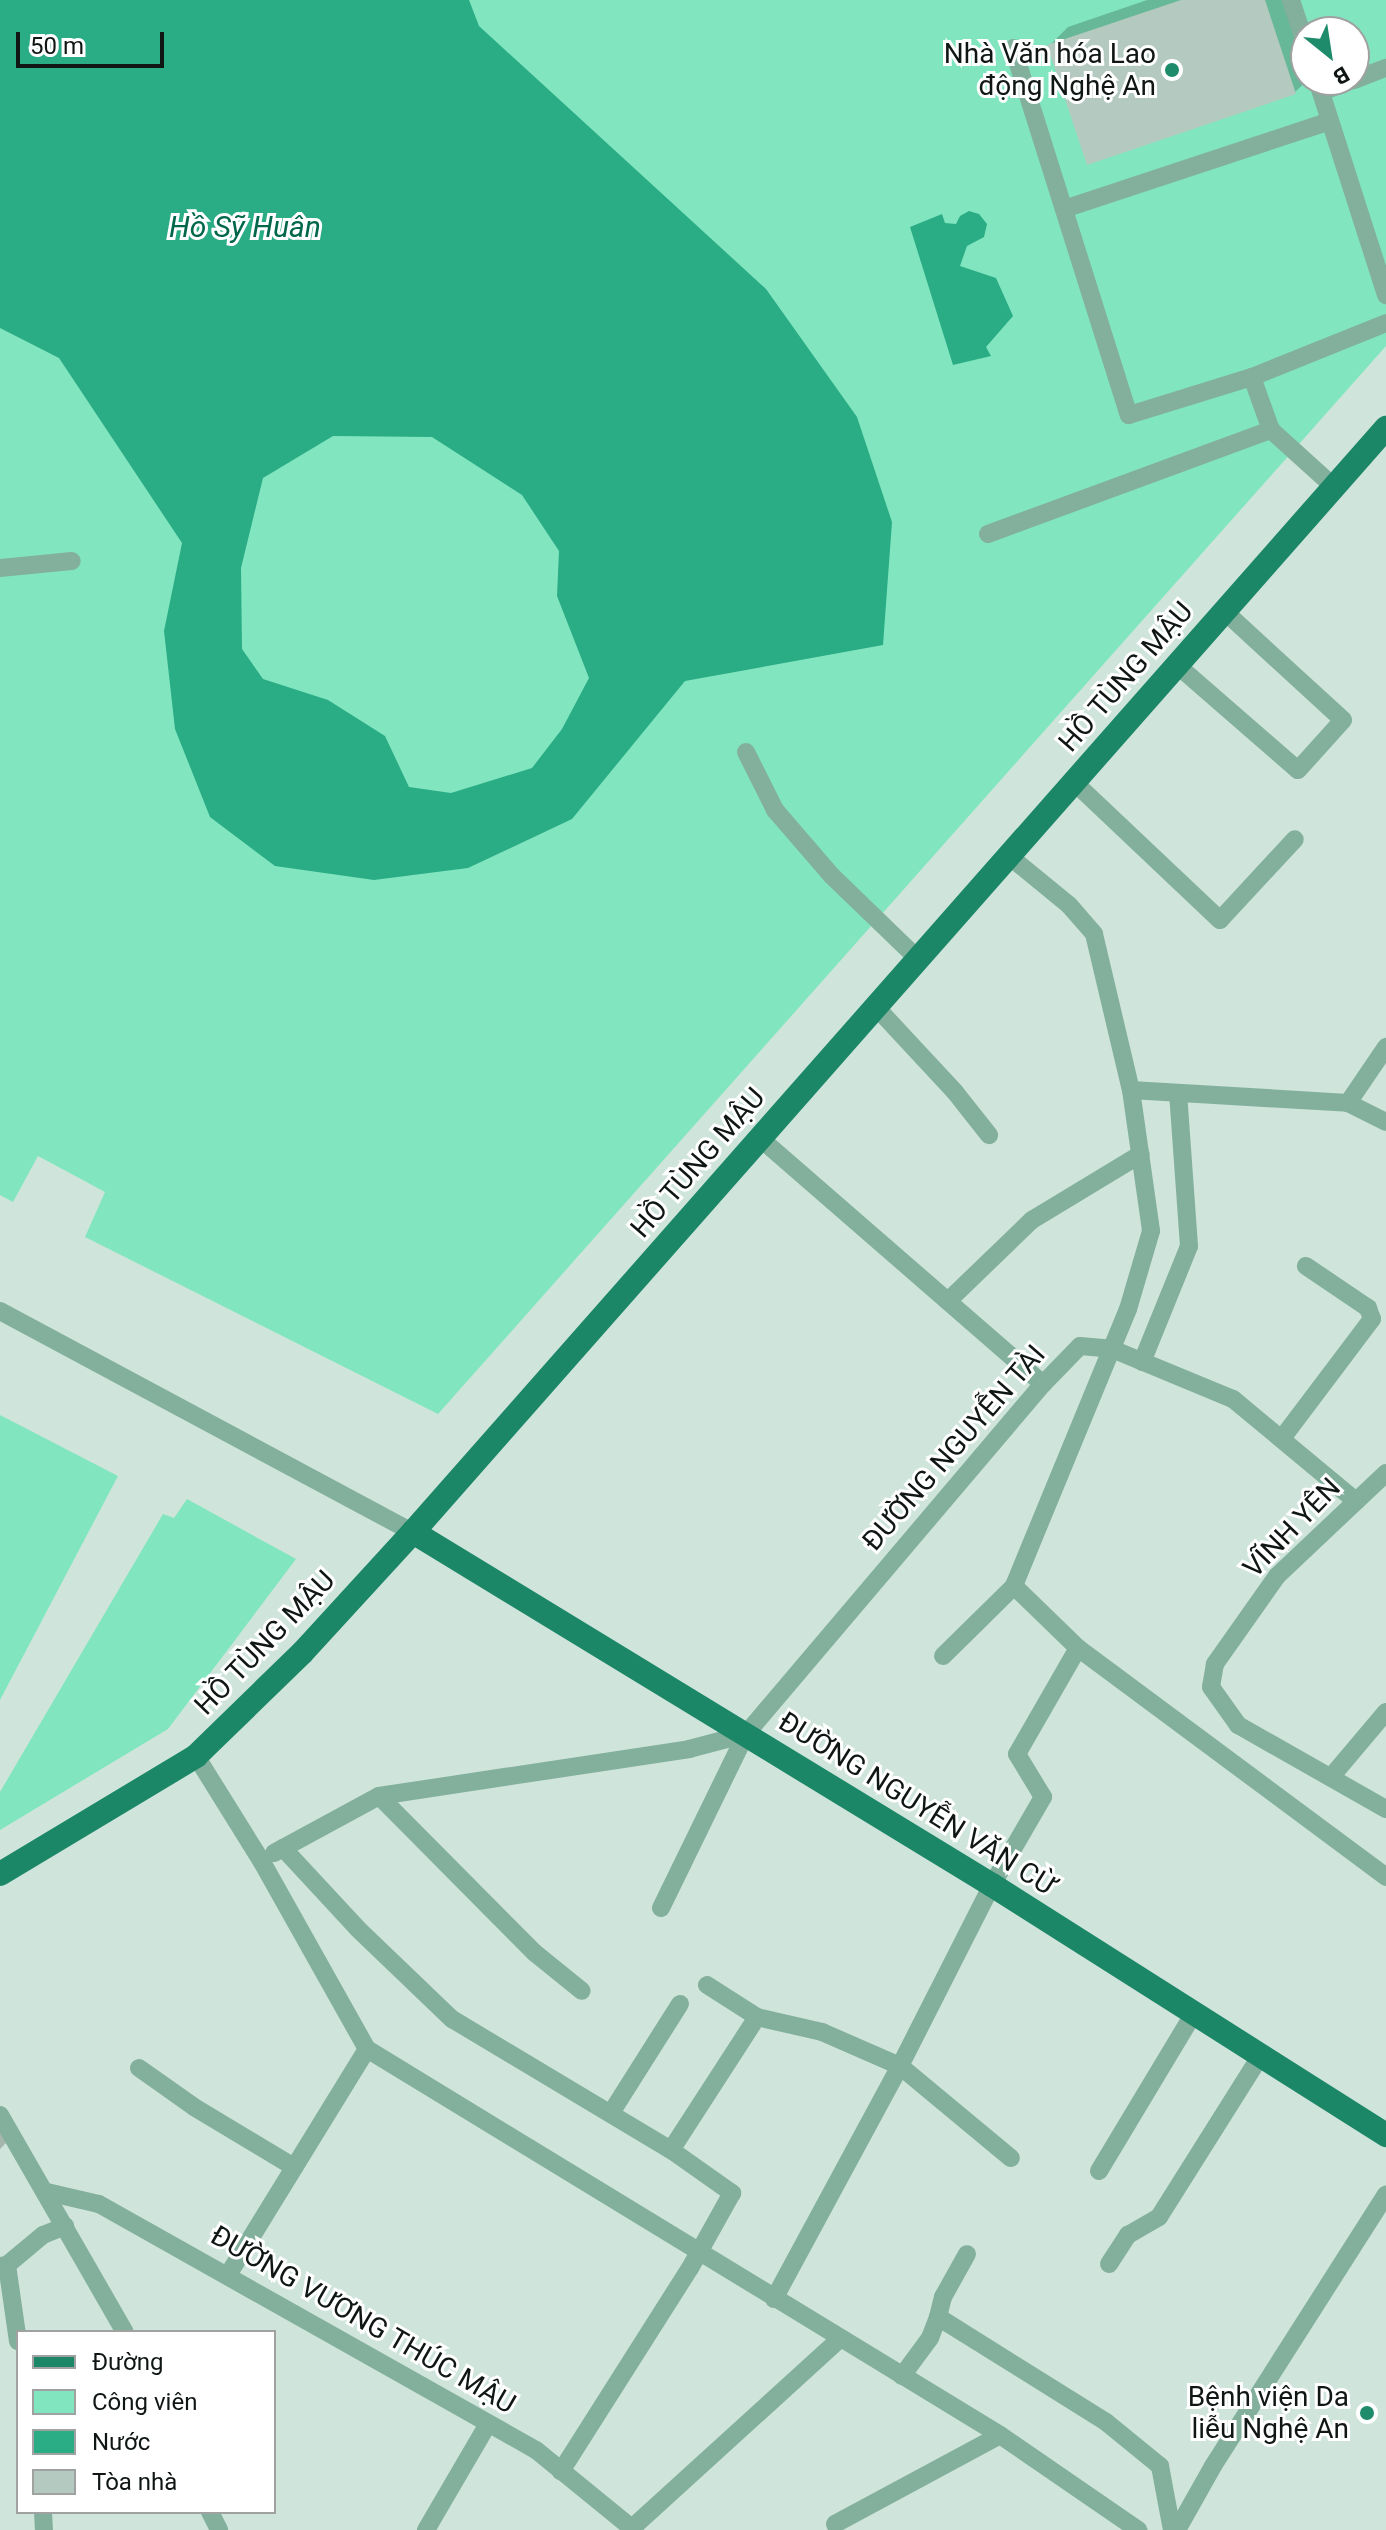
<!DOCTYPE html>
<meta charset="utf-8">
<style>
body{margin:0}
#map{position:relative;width:1386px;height:2530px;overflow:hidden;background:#cfe4db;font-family:Roboto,sans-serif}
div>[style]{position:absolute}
.green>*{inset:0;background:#81e6c0}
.water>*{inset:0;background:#2aac84}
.shadow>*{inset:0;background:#0003}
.building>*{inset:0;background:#b4c9c0}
.minor>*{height:18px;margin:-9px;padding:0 9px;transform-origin:9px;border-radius:9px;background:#83b09d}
.major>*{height:24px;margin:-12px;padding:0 12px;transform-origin:12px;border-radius:12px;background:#1b8767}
.dots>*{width:22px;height:22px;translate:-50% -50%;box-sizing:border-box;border:4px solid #fff;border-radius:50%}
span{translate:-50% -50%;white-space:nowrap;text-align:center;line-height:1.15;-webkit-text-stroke:6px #fff;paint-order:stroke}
.poi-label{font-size:28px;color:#0f1613}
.right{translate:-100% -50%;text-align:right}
.street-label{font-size:28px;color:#0f1613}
.water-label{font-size:30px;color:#00674b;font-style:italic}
.legend{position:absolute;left:16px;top:2330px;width:260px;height:184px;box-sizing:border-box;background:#fff;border:2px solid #9fa2a1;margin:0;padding:10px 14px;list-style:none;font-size:24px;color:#0f1613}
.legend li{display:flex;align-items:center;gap:16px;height:40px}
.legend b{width:40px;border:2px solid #9fa2a1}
.north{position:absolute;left:1290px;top:16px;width:80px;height:80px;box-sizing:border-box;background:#fff;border:2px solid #9fa2a1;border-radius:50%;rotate:150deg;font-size:22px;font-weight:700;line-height:32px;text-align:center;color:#0f1613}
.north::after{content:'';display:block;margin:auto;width:28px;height:36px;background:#1e8b6a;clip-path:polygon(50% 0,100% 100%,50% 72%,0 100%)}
.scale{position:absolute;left:16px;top:32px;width:148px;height:36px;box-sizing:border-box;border:4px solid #0f1613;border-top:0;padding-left:10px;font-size:24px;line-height:28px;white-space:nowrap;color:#0f1613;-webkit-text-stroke:6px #fff;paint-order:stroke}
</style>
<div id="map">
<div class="green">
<div style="clip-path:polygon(evenodd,0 0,1386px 0,1386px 346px,438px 1414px,85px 1237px,105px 1192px,38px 1156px,13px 1202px,0 1195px,0 0,1306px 32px,1354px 32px,1354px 80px,1306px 80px,1306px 32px)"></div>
<div style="clip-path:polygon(0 1415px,118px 1476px,0 1700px)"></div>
<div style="clip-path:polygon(187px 1499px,296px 1559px,168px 1729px,0 1830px,0 1792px,163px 1514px,174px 1518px)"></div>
</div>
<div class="water">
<div style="clip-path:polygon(evenodd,0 0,469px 0,479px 26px,766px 289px,857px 417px,892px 522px,883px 645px,685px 681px,572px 819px,468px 868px,374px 880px,275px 866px,210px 817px,175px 729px,164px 631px,182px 543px,59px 358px,0 328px,0 0,333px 436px,432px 437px,522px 495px,559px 551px,557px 596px,589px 678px,562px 729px,532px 768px,451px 793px,409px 787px,385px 736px,328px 700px,263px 679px,242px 649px,241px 568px,263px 478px,333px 436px)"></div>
<div style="clip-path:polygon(969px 211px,979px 214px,987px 224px,984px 237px,967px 246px,960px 266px,996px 278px,1013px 316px,986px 347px,991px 356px,953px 365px,910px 227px,942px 214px,945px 223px,956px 224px,960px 216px)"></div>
</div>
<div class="shadow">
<div style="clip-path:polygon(1147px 0,1290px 0,1306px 48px,1308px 80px,1295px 92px,1049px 46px,1068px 27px)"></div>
<div style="clip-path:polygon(0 2123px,9px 2140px,0 2149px)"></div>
</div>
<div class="building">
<div style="clip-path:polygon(1181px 0,1265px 0,1296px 94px,1087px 165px,1047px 45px)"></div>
</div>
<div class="minor">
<div style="left:1291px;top:0;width:47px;rotate:71.6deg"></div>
<div style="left:1013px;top:48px;width:385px;rotate:72.5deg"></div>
<div style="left:1129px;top:415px;width:129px;rotate:-17.2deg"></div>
<div style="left:1252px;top:377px;width:144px;rotate:-21.9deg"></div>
<div style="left:1317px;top:80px;width:226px;rotate:72.2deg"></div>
<div style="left:1354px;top:80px;width:34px;rotate:-21deg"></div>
<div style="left:1321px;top:92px;width:34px;rotate:-21deg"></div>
<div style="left:1064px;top:209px;width:280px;rotate:-18.3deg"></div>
<div style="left:1252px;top:377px;width:56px;rotate:70.3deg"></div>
<div style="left:988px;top:534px;width:302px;rotate:-20.2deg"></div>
<div style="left:1271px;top:430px;width:84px;rotate:42.1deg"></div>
<div style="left:0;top:568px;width:72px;rotate:-5.6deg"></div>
<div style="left:1177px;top:665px;width:160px;rotate:41deg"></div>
<div style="left:1298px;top:770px;width:67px;rotate:-48deg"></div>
<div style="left:1343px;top:720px;width:161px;rotate:-137.5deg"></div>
<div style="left:746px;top:752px;width:65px;rotate:63.4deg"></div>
<div style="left:775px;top:810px;width:87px;rotate:49.2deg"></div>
<div style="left:832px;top:876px;width:120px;rotate:44deg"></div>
<div style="left:1074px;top:782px;width:201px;rotate:43.4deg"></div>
<div style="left:1220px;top:920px;width:110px;rotate:-47.2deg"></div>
<div style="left:1009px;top:856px;width:77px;rotate:39.2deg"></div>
<div style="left:1069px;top:905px;width:38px;rotate:49deg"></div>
<div style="left:1094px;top:934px;width:160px;rotate:76.7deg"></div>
<div style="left:1131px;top:1090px;width:142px;rotate:81.9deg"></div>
<div style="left:1151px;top:1231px;width:81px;rotate:106.4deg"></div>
<div style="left:1128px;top:1309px;width:300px;rotate:112.4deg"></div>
<div style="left:1014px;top:1586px;width:89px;rotate:44.1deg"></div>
<div style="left:1078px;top:1648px;width:384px;rotate:36.6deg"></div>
<div style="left:876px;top:1007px;width:116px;rotate:47.1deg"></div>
<div style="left:955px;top:1092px;width:55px;rotate:51.7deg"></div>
<div style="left:1131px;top:1090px;width:217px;rotate:3.4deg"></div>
<div style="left:1348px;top:1103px;width:42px;rotate:26.6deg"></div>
<div style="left:1348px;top:1103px;width:68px;rotate:-55.8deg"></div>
<div style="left:760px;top:1138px;width:375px;rotate:41deg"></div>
<div style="left:948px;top:1301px;width:117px;rotate:-44deg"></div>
<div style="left:1032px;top:1220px;width:127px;rotate:-31.2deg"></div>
<div style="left:0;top:1311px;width:468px;rotate:28.2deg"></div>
<div style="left:1142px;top:1362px;width:125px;rotate:-67.9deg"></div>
<div style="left:1189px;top:1246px;width:153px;rotate:-94.1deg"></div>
<div style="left:1283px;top:1437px;width:148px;rotate:-53deg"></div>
<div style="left:1372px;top:1319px;width:12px;rotate:-110deg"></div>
<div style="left:1368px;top:1308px;width:75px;rotate:-145.9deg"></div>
<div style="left:1386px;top:1473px;width:150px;rotate:136.6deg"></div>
<div style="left:1277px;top:1576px;width:108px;rotate:125.2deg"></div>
<div style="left:1215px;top:1664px;width:23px;rotate:100deg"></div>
<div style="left:1211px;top:1687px;width:47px;rotate:54.6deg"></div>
<div style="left:1238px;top:1725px;width:170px;rotate:29.6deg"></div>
<div style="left:943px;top:1656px;width:100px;rotate:-44.6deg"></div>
<div style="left:196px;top:1756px;width:125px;rotate:58.1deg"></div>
<div style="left:262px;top:1862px;width:214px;rotate:60.7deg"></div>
<div style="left:367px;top:2049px;width:741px;rotate:31.37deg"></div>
<div style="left:1000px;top:2435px;width:168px;rotate:34.5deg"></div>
<div style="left:1331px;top:1777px;width:85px;rotate:-49.8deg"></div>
<div style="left:379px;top:1796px;width:221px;rotate:45.2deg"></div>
<div style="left:535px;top:1953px;width:60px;rotate:39deg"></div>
<div style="left:283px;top:1848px;width:110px;rotate:47.2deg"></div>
<div style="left:358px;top:1929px;width:130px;rotate:43.8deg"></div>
<div style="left:452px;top:2019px;width:255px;rotate:30.9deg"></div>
<div style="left:671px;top:2150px;width:75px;rotate:35.2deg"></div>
<div style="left:732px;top:2193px;width:86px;rotate:119.2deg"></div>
<div style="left:690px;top:2268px;width:241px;rotate:122.4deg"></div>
<div style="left:274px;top:1853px;width:119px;rotate:-28.5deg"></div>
<div style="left:379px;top:1796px;width:314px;rotate:-8.6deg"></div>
<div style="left:689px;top:1749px;width:59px;rotate:-14.7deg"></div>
<div style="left:661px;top:1908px;width:194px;rotate:-64deg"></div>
<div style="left:746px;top:1734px;width:459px;rotate:-49.7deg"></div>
<div style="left:1043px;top:1384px;width:53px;rotate:-45.8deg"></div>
<div style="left:1080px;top:1346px;width:32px;rotate:5deg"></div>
<div style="left:1112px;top:1349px;width:131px;rotate:22.5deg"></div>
<div style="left:1233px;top:1399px;width:160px;rotate:39.7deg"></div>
<div style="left:707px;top:1985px;width:59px;rotate:32.6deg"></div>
<div style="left:757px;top:2017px;width:67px;rotate:13deg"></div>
<div style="left:822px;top:2032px;width:85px;rotate:23.6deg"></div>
<div style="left:900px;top:2066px;width:144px;rotate:39.7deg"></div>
<div style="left:139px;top:2068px;width:67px;rotate:35.3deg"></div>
<div style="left:194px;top:2107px;width:117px;rotate:31deg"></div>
<div style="left:611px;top:2113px;width:129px;rotate:-57.7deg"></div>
<div style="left:0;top:2115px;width:250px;rotate:60.1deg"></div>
<div style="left:671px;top:2150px;width:158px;rotate:-57.1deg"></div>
<div style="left:1099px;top:2171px;width:184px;rotate:-59deg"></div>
<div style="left:47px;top:2192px;width:53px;rotate:13deg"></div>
<div style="left:99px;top:2204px;width:501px;rotate:29.38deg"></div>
<div style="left:536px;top:2450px;width:127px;rotate:39.2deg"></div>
<div style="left:1109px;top:2264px;width:35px;rotate:-57deg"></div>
<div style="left:1128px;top:2235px;width:36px;rotate:-30deg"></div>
<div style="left:1159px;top:2217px;width:191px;rotate:-57.8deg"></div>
<div style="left:7px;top:2265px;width:77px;rotate:81.8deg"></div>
<div style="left:0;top:2266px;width:7px;rotate:-8deg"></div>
<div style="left:7px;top:2265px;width:47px;rotate:-39.8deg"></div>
<div style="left:43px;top:2235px;width:24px;rotate:-22deg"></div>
<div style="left:228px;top:2275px;width:265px;rotate:-58.4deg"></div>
<div style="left:774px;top:2299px;width:265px;rotate:-61.6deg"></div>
<div style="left:900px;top:2066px;width:203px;rotate:-63.1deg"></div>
<div style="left:992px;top:1885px;width:102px;rotate:-59.9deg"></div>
<div style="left:1043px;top:1797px;width:50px;rotate:-121.2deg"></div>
<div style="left:1017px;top:1754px;width:122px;rotate:-60.1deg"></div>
<div style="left:938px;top:2317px;width:21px;rotate:-76deg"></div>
<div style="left:943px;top:2297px;width:49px;rotate:-60.8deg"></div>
<div style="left:902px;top:2376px;width:47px;rotate:-53.6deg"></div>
<div style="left:930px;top:2338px;width:22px;rotate:-69deg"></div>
<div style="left:938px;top:2317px;width:198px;rotate:32deg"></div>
<div style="left:1106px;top:2422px;width:70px;rotate:39.2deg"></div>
<div style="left:1160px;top:2466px;width:65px;rotate:79.4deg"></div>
<div style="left:43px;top:2512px;width:18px;rotate:87deg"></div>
<div style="left:210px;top:2512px;width:20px;rotate:63deg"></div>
<div style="left:835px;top:2524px;width:187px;rotate:-28.3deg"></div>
<div style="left:632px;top:2528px;width:281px;rotate:-42.3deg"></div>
<div style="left:426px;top:2530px;width:123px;rotate:-59.7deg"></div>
<div style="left:1177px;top:2530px;width:73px;rotate:-60.6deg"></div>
<div style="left:1213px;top:2466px;width:322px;rotate:-57.5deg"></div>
</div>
<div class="major">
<div style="left:413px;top:1532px;width:678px;rotate:31.37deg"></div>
<div style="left:992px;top:1885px;width:467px;rotate:32.4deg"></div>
<div style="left:0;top:1874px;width:229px;rotate:-31deg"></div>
<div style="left:196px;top:1756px;width:148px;rotate:-44.2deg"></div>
<div style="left:302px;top:1653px;width:164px;rotate:-47.5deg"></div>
<div style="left:413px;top:1532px;width:1472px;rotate:-48.61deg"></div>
</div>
<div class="dots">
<div style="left:1172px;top:70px;background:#1e8b6a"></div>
<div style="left:1367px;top:2413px;background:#1e8b6a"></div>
</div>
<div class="poi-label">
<span class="right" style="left:1156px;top:70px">Nhà Văn hóa Lao<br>động Nghệ An</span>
<span class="right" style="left:1349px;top:2413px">Bệnh viện Da<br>liễu Nghệ An</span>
</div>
<div class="street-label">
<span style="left:1126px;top:677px;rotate:-49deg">HỒ TÙNG MẬU</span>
<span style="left:698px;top:1163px;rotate:-49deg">HỒ TÙNG MẬU</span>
<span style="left:954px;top:1448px;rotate:-49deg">ĐƯỜNG NGUYỄN TÀI</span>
<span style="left:1292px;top:1528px;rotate:-46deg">VĨNH YÊN</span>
<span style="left:265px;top:1643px;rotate:-46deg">HỒ TÙNG MẬU</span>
<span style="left:917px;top:1804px;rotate:32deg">ĐƯỜNG NGUYỄN VĂN CỪ</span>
<span style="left:363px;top:2320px;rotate:30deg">ĐƯỜNG VƯƠNG THÚC MẬU</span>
</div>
<div class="water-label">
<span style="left:245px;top:227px">Hồ Sỹ Huân</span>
</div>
<ul class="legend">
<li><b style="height:10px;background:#1b8767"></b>Đường</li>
<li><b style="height:22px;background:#81e6c0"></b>Công viên</li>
<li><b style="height:22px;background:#2aac84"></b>Nước</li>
<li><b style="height:22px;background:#b4c9c0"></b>Tòa nhà</li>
</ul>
<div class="north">B</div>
<div class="scale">50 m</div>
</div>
